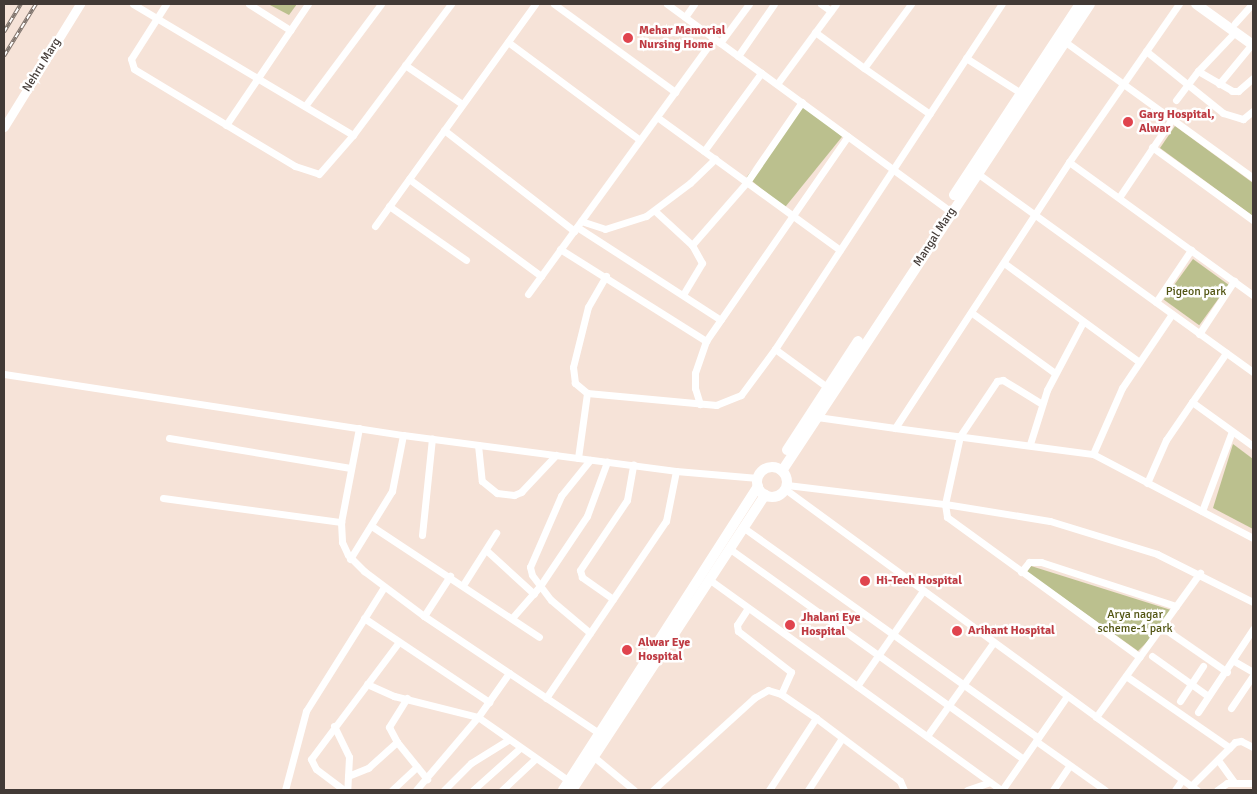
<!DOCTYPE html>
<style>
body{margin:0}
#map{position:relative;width:1257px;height:794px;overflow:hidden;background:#f6e3d8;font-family:Signika,sans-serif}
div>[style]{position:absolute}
.green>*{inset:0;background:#bbc08e;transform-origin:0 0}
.minor>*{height:7px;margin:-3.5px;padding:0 3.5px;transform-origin:3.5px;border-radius:3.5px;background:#fff}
.tertiary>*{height:9px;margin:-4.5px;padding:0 4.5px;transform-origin:4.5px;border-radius:4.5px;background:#fff}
.secondary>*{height:10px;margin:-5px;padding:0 5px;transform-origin:5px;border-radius:5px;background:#fff}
.primary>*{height:10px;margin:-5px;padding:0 5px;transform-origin:5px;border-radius:5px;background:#fff}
.primary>.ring{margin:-5px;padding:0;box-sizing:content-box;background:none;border:10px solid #fff;border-radius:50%}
.rail>*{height:4px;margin-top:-2px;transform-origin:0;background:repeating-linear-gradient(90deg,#fff 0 5.5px,#7f746d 0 11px);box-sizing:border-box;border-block:1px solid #7f746d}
.dots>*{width:14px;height:14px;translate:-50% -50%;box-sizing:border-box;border:2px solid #fff;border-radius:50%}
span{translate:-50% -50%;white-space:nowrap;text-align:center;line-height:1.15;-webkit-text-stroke:5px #fff;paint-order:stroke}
.health-label{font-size:12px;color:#be3a42;font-weight:700}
.left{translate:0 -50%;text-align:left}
.street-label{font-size:12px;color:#423a36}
.park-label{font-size:12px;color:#525513}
.frame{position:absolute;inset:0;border:5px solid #423a36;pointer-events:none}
</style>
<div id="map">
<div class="green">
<div style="clip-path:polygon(268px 4px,297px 4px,289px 15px)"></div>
<div style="left:804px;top:106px;width:49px;height:91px;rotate:39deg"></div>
<div style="clip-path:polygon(1175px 126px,1253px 183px,1253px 216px,1160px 148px)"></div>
<div style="left:1193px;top:259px;width:44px;height:50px;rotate:36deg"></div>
<div style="clip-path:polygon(1233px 444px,1253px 459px,1253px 529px,1213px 508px)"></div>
<div style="clip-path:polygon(1031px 566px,1171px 610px,1162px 627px,1138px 651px,1027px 572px)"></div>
</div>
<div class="minor">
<div style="left:133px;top:4px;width:256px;rotate:30.8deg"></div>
<div style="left:166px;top:4px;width:65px;rotate:122.5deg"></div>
<div style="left:131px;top:59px;width:10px;rotate:73deg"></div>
<div style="left:134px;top:69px;width:188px;rotate:31.1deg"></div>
<div style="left:295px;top:166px;width:25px;rotate:18deg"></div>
<div style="left:319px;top:174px;width:52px;rotate:-48.9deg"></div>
<div style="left:353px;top:135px;width:164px;rotate:-53.2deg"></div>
<div style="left:249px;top:4px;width:49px;rotate:32.4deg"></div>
<div style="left:554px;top:4px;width:150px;rotate:36deg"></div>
<div style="left:667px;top:4px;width:352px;rotate:36.2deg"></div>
<div style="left:821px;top:4px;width:12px;rotate:35deg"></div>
<div style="left:911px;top:4px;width:79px;rotate:126.3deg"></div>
<div style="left:864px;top:68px;width:80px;rotate:34.9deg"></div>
<div style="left:685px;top:17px;width:16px;rotate:-55deg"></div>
<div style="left:1235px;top:23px;width:25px;rotate:-48deg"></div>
<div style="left:815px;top:32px;width:61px;rotate:36.3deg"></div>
<div style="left:1064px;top:41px;width:233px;rotate:35.9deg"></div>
<div style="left:508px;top:42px;width:164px;rotate:36.6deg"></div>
<div style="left:720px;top:43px;width:49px;rotate:-53.4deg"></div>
<div style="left:1146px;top:51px;width:99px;rotate:38.8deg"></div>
<div style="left:1223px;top:113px;width:21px;rotate:17deg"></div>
<div style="left:1243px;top:119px;width:13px;rotate:-39deg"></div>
<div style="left:738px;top:56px;width:63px;rotate:-55.3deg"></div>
<div style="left:966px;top:58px;width:65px;rotate:32.5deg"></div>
<div style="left:405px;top:65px;width:69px;rotate:34.4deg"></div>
<div style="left:1198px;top:71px;width:39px;rotate:30deg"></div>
<div style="left:1232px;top:91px;width:6px"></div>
<div style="left:1238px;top:91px;width:20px;rotate:-41deg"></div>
<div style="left:777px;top:84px;width:99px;rotate:-53.6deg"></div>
<div style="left:1219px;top:84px;width:52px;rotate:-50.5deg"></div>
<div style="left:1176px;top:100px;width:36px;rotate:-53deg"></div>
<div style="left:1198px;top:71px;width:54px;rotate:-46.5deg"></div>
<div style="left:305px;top:106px;width:127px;rotate:-53.3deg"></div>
<div style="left:657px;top:117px;width:226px;rotate:36deg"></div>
<div style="left:226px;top:125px;width:146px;rotate:-55.9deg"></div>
<div style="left:444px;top:130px;width:165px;rotate:37.8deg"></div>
<div style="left:1152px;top:147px;width:125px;rotate:35.9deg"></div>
<div style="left:704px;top:151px;width:97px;rotate:-53.8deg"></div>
<div style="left:1069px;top:162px;width:193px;rotate:-55.2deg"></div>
<div style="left:977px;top:173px;width:340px;rotate:35.8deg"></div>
<div style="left:409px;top:179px;width:164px;rotate:36.3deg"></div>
<div style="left:1120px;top:196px;width:93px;rotate:-56deg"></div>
<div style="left:389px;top:206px;width:94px;rotate:35deg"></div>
<div style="left:655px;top:211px;width:50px;rotate:42.6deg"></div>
<div style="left:692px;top:245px;width:84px;rotate:-48.9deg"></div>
<div style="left:747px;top:182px;width:97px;rotate:-55.5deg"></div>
<div style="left:581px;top:221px;width:25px;rotate:18deg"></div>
<div style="left:605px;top:229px;width:43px;rotate:-17.6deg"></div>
<div style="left:646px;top:216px;width:55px;rotate:-36.9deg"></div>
<div style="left:690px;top:183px;width:35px;rotate:-44deg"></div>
<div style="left:375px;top:226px;width:274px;rotate:-54.2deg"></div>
<div style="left:577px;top:227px;width:171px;rotate:32.9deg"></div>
<div style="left:560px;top:249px;width:173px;rotate:32.2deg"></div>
<div style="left:706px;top:341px;width:34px;rotate:109deg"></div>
<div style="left:695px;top:373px;width:15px;rotate:90deg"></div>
<div style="left:695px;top:388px;width:17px;rotate:73deg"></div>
<div style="left:1004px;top:263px;width:166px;rotate:36.2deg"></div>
<div style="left:684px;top:293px;width:35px;rotate:-59deg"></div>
<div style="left:702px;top:263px;width:21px;rotate:-119deg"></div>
<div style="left:528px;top:294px;width:316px;rotate:-54deg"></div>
<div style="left:1156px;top:302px;width:63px;rotate:-56.1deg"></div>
<div style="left:972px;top:313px;width:102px;rotate:35.9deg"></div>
<div style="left:1199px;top:334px;width:64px;rotate:-56.6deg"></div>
<div style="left:706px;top:341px;width:249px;rotate:-55.3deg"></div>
<div style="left:775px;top:349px;width:64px;rotate:36.2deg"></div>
<div style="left:4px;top:374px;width:404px;rotate:8.7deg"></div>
<div style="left:403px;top:435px;width:275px;rotate:7.5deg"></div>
<div style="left:676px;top:471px;width:82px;rotate:4.9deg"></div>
<div style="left:587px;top:393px;width:16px;rotate:-140deg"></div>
<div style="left:575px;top:383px;width:16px;rotate:-97deg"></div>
<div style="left:573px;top:367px;width:62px;rotate:-76deg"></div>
<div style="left:588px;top:307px;width:36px;rotate:-60deg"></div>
<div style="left:1192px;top:402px;width:60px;rotate:-55.2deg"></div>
<div style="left:1042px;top:404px;width:46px;rotate:-148.4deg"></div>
<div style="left:1003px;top:380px;width:6px;rotate:171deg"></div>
<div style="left:997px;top:381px;width:66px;rotate:123.9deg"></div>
<div style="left:960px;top:436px;width:70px;rotate:102.4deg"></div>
<div style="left:945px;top:504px;width:13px;rotate:81deg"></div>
<div style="left:947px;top:517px;width:238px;rotate:36deg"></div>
<div style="left:817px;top:417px;width:79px;rotate:8deg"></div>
<div style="left:895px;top:428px;width:318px;rotate:-56.8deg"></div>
<div style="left:1069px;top:162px;width:227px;rotate:35.9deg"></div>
<div style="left:359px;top:428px;width:96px;rotate:100.8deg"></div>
<div style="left:341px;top:522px;width:20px;rotate:87deg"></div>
<div style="left:342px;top:542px;width:14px;rotate:65deg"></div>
<div style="left:348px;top:555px;width:23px;rotate:45deg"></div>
<div style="left:364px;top:571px;width:75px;rotate:36.9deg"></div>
<div style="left:424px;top:616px;width:211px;rotate:33.8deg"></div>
<div style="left:895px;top:428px;width:200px;rotate:7.5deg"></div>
<div style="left:1093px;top:454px;width:181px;rotate:27.7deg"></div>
<div style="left:169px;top:438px;width:184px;rotate:9.4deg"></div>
<div style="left:1030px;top:444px;width:57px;rotate:-72.5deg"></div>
<div style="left:1047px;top:390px;width:77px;rotate:-62.1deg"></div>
<div style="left:478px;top:445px;width:36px;rotate:84deg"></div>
<div style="left:482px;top:481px;width:19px;rotate:39deg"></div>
<div style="left:497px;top:493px;width:17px;rotate:7deg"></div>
<div style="left:514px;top:495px;width:8px;rotate:-23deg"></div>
<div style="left:521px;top:492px;width:51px;rotate:-46.6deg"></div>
<div style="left:1093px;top:454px;width:72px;rotate:-66.3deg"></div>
<div style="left:1122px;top:388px;width:89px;rotate:-56deg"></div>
<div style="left:578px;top:458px;width:66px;rotate:-82.1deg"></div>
<div style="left:587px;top:393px;width:130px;rotate:5.3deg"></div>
<div style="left:716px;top:405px;width:27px;rotate:-22deg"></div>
<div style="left:741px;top:395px;width:57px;rotate:-53.5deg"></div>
<div style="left:775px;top:349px;width:413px;rotate:-56.7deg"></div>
<div style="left:590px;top:460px;width:46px;rotate:128.9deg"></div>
<div style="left:561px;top:496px;width:77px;rotate:113.6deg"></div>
<div style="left:530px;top:567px;width:8px;rotate:76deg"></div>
<div style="left:532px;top:575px;width:31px;rotate:53deg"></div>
<div style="left:551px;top:600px;width:51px;rotate:40.2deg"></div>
<div style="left:1147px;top:483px;width:47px;rotate:-66.2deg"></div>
<div style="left:1166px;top:440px;width:46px;rotate:-55.6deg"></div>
<div style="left:1192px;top:402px;width:75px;rotate:35.8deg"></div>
<div style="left:787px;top:485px;width:159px;rotate:6.9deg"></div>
<div style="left:945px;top:504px;width:106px;rotate:9.2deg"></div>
<div style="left:1050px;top:521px;width:112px;rotate:17.1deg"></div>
<div style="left:1157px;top:554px;width:107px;rotate:26.6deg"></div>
<div style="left:785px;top:489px;width:386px;rotate:36.2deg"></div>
<div style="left:1096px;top:717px;width:178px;rotate:-54.2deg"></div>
<div style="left:163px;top:498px;width:180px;rotate:7.7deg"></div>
<div style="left:1202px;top:511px;width:85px;rotate:-69.4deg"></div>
<div style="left:373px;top:527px;width:199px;rotate:33.5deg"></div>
<div style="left:744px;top:528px;width:361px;rotate:35.5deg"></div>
<div style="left:422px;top:535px;width:97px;rotate:-84.1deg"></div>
<div style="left:730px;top:549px;width:360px;rotate:35.6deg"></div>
<div style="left:486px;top:550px;width:65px;rotate:42.5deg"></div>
<div style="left:350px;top:559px;width:80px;rotate:-58.3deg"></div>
<div style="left:392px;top:491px;width:57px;rotate:-78.9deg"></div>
<div style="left:1021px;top:572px;width:13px;rotate:-51deg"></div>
<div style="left:1029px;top:562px;width:12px"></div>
<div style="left:1041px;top:562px;width:142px;rotate:18.1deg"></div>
<div style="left:710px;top:580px;width:359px;rotate:35.8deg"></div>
<div style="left:463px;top:585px;width:62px;rotate:-57.6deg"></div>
<div style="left:613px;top:599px;width:38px;rotate:-145deg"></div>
<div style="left:582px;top:577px;width:7px;rotate:-106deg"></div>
<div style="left:580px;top:570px;width:84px;rotate:-56.1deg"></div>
<div style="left:627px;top:500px;width:36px;rotate:-80deg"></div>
<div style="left:748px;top:608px;width:20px;rotate:123deg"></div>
<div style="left:737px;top:625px;width:6px;rotate:81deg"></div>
<div style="left:738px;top:631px;width:67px;rotate:37.7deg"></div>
<div style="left:791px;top:672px;width:24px;rotate:114deg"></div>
<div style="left:424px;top:616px;width:48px;rotate:-57deg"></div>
<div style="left:364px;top:618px;width:151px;rotate:33.9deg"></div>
<div style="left:512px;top:618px;width:43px;rotate:-48.8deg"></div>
<div style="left:540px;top:586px;width:84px;rotate:-56.1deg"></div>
<div style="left:587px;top:516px;width:58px;rotate:-69.7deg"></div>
<div style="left:1162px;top:627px;width:79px;rotate:34.7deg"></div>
<div style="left:1152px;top:656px;width:69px;rotate:35.5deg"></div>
<div style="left:1234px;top:661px;width:22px;rotate:30deg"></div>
<div style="left:1126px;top:676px;width:126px;rotate:34.7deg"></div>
<div style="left:367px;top:684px;width:30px;rotate:24deg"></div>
<div style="left:394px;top:696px;width:87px;rotate:14deg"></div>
<div style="left:478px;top:717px;width:111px;rotate:35.1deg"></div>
<div style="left:857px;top:686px;width:114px;rotate:-55.3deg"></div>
<div style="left:407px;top:698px;width:34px;rotate:122deg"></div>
<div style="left:389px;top:727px;width:17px;rotate:62deg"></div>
<div style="left:397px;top:742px;width:48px;rotate:51deg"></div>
<div style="left:546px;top:698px;width:214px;rotate:-55.9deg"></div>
<div style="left:666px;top:521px;width:51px;rotate:-78.7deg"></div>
<div style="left:1180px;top:701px;width:42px;rotate:-56.7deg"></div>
<div style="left:1231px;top:708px;width:40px;rotate:-56deg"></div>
<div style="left:1198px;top:712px;width:100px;rotate:-56.5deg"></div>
<div style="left:1096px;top:717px;width:125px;rotate:35.9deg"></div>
<div style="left:334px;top:726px;width:34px;rotate:64deg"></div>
<div style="left:349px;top:757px;width:33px;rotate:93deg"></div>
<div style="left:927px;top:736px;width:114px;rotate:-54.6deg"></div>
<div style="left:1036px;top:741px;width:85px;rotate:35.4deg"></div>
<div style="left:594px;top:757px;width:52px;rotate:39.5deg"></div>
<div style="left:1218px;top:760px;width:27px;rotate:54deg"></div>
<div style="left:348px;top:776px;width:22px;rotate:-22deg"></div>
<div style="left:368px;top:768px;width:39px;rotate:-42deg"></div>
<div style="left:1191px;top:786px;width:62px;rotate:-45deg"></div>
<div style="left:1235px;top:742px;width:6px;rotate:-9deg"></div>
<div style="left:1241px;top:741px;width:13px;rotate:27deg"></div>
<div style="left:285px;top:790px;width:82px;rotate:-75.1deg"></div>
<div style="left:306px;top:711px;width:146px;rotate:-57.8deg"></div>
<div style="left:344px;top:790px;width:35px;rotate:-143deg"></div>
<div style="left:316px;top:769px;width:11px;rotate:-117deg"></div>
<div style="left:311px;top:759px;width:146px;rotate:-53.1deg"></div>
<div style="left:392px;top:790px;width:34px;rotate:-43deg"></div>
<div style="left:416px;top:790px;width:96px;rotate:-49.7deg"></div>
<div style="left:478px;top:717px;width:54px;rotate:-54.8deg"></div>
<div style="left:444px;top:790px;width:38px;rotate:-45deg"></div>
<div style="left:471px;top:763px;width:44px;rotate:-31.9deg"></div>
<div style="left:473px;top:790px;width:63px;rotate:-41.8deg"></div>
<div style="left:502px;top:790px;width:45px;rotate:-43.2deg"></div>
<div style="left:653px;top:790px;width:137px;rotate:-42.3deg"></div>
<div style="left:754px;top:698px;width:16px;rotate:-30deg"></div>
<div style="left:768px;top:690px;width:14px;rotate:17deg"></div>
<div style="left:781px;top:694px;width:42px;rotate:34.4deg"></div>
<div style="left:816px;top:718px;width:105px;rotate:36.9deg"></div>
<div style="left:900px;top:781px;width:10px;rotate:66deg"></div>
<div style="left:769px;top:790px;width:86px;rotate:-56.9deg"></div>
<div style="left:808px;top:790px;width:62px;rotate:-56.8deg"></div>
<div style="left:967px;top:790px;width:24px;rotate:-19deg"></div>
<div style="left:1002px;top:790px;width:114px;rotate:-55.3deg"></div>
<div style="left:1053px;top:790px;width:29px;rotate:-56deg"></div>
<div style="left:1175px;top:790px;width:12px;rotate:-55deg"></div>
<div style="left:1217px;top:790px;width:12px;rotate:-35deg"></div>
<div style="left:1227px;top:783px;width:26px"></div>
</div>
<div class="tertiary">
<div style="left:4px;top:127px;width:145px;rotate:-58.3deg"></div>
</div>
<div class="secondary">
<div style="left:1196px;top:4px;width:70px;rotate:35.7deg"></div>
</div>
<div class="primary">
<div style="left:954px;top:195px;width:229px;rotate:-56.6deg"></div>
<div style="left:787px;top:450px;width:130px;rotate:-56.9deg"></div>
<div class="ring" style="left:757px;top:467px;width:20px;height:20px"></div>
<div style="left:782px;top:471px;width:559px;rotate:-56.59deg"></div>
<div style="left:563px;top:790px;width:361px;rotate:-57.3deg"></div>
<div style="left:572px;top:790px;width:353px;rotate:-56.8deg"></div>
</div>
<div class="rail">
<div style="left:4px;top:32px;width:33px;rotate:-59deg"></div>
<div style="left:4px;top:56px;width:61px;rotate:-58.4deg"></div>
</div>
<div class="dots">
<div style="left:628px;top:38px;background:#e0444e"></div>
<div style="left:1128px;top:122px;background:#e0444e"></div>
<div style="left:865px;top:581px;background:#e0444e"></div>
<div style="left:790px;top:625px;background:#e0444e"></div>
<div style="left:957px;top:631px;background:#e0444e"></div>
<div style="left:627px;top:650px;background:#e0444e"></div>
</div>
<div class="health-label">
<span class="left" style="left:639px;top:38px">Mehar Memorial<br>Nursing Home</span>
<span class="left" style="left:1139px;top:122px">Garg Hospital,<br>Alwar</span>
<span class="left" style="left:876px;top:581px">Hi-Tech Hospital</span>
<span class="left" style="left:801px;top:625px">Jhalani Eye<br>Hospital</span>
<span class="left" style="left:968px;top:631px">Arihant Hospital</span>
<span class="left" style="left:638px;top:650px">Alwar Eye<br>Hospital</span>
</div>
<div class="street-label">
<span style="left:42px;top:65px;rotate:-58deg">Nehru Marg</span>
<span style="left:935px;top:237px;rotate:-57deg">Mangal Marg</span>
</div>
<div class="park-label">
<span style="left:1196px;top:292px">Pigeon park</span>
<span style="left:1135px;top:622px">Arya nagar<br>scheme-1 park</span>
</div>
<div class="frame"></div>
</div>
